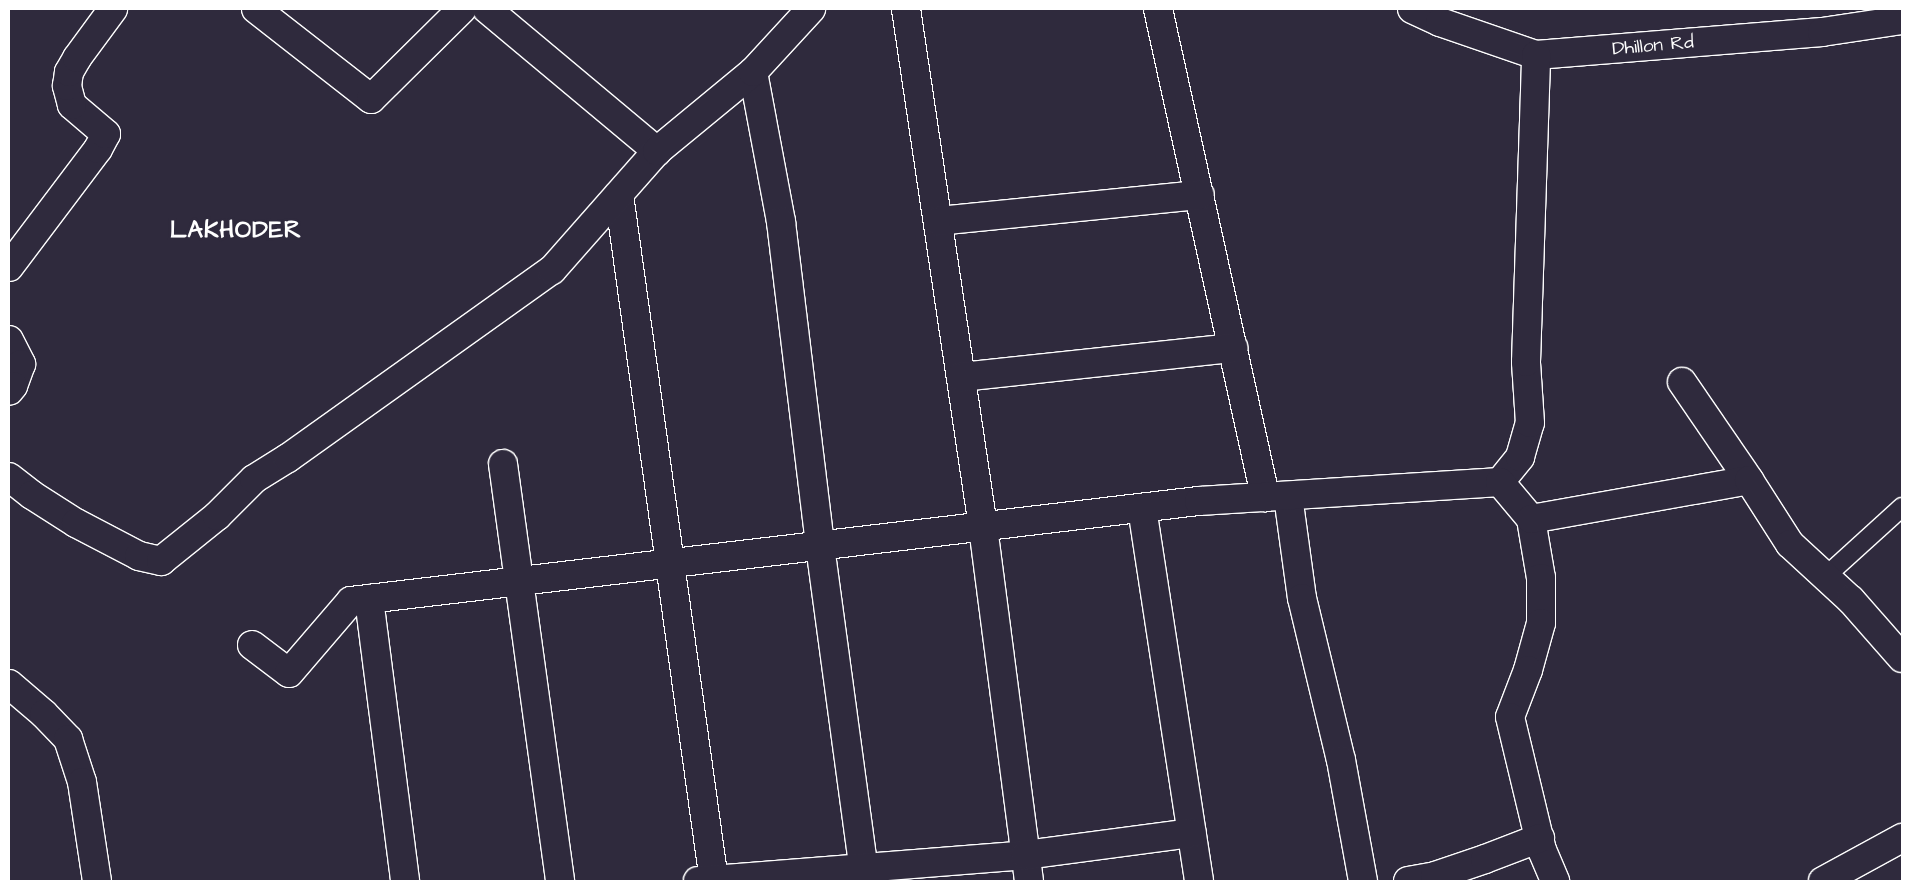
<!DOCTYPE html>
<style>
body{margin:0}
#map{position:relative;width:1911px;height:890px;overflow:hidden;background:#2f2a3d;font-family:"Architects Daughter",sans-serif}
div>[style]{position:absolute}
.roads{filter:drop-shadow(1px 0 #fff) drop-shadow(-1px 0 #fff) drop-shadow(0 1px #fff) drop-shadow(0 -1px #fff)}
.service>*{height:18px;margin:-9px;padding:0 9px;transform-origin:9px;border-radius:9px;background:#2f2a3d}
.minor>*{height:28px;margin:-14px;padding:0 14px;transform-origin:14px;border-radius:14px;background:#2f2a3d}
span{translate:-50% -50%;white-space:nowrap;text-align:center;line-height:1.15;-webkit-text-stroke:5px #2f2a3d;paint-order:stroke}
.street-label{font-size:19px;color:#fff}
.district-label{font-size:24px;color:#fff;font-weight:700;letter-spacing:1px}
.frame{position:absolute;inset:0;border:10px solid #fff;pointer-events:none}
</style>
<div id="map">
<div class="roads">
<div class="service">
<div style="left:1826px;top:576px;width:103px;rotate:-42.2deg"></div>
</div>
<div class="minor">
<div style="left:256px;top:9px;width:146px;rotate:38deg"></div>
<div style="left:371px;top:99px;width:128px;rotate:-44.7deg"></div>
<div style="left:487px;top:9px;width:222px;rotate:39.9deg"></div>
<div style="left:906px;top:9px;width:524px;rotate:81.54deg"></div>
<div style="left:983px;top:527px;width:357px;rotate:82.6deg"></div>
<div style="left:1158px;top:9px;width:500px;rotate:77.6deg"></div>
<div style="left:1412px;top:9px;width:31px;rotate:25deg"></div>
<div style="left:1440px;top:22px;width:102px;rotate:19deg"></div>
<div style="left:1536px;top:55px;width:287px;rotate:-4.6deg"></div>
<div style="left:1822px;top:32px;width:81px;rotate:-8.5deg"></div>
<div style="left:753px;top:72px;width:153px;rotate:79.4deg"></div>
<div style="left:781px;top:222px;width:326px;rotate:83.1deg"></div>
<div style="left:820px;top:546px;width:338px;rotate:82.3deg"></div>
<div style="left:619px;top:195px;width:693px;rotate:82.12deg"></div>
<div style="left:938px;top:221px;width:263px;rotate:-5.7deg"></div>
<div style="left:9px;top:267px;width:148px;rotate:-53deg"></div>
<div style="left:98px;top:149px;width:17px;rotate:-62deg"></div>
<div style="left:106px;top:134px;width:45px;rotate:-139.5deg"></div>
<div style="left:72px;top:105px;width:20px;rotate:-105deg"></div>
<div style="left:67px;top:86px;width:14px;rotate:-82deg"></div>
<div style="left:69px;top:72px;width:16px;rotate:-60deg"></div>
<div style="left:77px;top:58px;width:61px;rotate:-53.7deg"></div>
<div style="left:9px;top:340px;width:27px;rotate:63deg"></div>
<div style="left:21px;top:364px;width:23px;rotate:110deg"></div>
<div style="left:13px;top:386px;width:6px;rotate:129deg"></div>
<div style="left:961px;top:377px;width:274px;rotate:-6.1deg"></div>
<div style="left:1682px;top:382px;width:119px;rotate:55.6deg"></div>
<div style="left:503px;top:464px;width:421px;rotate:82.2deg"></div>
<div style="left:9px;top:477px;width:29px;rotate:38deg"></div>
<div style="left:32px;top:495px;width:52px;rotate:32.5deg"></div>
<div style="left:76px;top:523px;width:71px;rotate:27.6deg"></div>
<div style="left:139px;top:556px;width:23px;rotate:13deg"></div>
<div style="left:161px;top:561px;width:72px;rotate:-38.8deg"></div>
<div style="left:217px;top:516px;width:52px;rotate:-45deg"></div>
<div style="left:254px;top:479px;width:40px;rotate:-32deg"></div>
<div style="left:288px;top:458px;width:324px;rotate:-35.5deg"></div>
<div style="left:552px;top:270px;width:159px;rotate:-48.6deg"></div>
<div style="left:657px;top:151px;width:124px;rotate:-39.5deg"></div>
<div style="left:753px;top:72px;width:86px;rotate:-47.4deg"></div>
<div style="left:1500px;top:482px;width:32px;rotate:-51deg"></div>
<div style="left:1520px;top:457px;width:35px;rotate:-74deg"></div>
<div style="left:1530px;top:423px;width:61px;rotate:-93.8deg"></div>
<div style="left:1526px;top:362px;width:307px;rotate:-88.1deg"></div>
<div style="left:1288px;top:496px;width:103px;rotate:82.2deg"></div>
<div style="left:1302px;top:598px;width:167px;rotate:76.5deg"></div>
<div style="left:1341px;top:760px;width:123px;rotate:79.7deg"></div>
<div style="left:1142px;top:508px;width:377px;rotate:81.3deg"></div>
<div style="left:1531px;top:519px;width:60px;rotate:80.4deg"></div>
<div style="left:1541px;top:578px;width:45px;rotate:90deg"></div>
<div style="left:1541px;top:623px;width:49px;rotate:105.5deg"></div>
<div style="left:1528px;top:670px;width:50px;rotate:111deg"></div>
<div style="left:1510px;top:717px;width:137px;rotate:76.5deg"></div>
<div style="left:1542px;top:850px;width:34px;rotate:67deg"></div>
<div style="left:369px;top:599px;width:284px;rotate:82.7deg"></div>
<div style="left:252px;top:645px;width:46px;rotate:37.1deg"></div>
<div style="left:289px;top:673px;width:95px;rotate:-49.3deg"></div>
<div style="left:351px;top:601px;width:854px;rotate:-6.73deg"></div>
<div style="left:1199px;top:501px;width:302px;rotate:-3.6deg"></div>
<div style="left:1500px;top:482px;width:48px;rotate:50deg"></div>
<div style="left:1531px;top:519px;width:221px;rotate:-10.1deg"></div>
<div style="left:1749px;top:480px;width:76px;rotate:57.4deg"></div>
<div style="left:1790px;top:544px;width:83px;rotate:42.6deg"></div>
<div style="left:1851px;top:600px;width:77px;rotate:48.7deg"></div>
<div style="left:9px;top:684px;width:46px;rotate:40.6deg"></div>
<div style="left:44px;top:714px;width:35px;rotate:46deg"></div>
<div style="left:68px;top:739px;width:45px;rotate:72deg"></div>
<div style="left:82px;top:782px;width:100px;rotate:81.4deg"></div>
<div style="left:698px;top:881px;width:328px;rotate:-4.5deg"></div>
<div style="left:1025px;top:855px;width:168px;rotate:-7.5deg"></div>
<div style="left:1408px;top:881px;width:27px;rotate:-10deg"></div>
<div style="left:1435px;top:876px;width:53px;rotate:-18.8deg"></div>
<div style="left:1485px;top:859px;width:59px;rotate:-20.9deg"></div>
<div style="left:1823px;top:881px;width:90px;rotate:-28.6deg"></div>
</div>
</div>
<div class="street-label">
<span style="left:1653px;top:46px;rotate:-5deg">Dhillon Rd</span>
</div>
<div class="district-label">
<span style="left:236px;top:231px">LAKHODER</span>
</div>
<div class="frame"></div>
</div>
